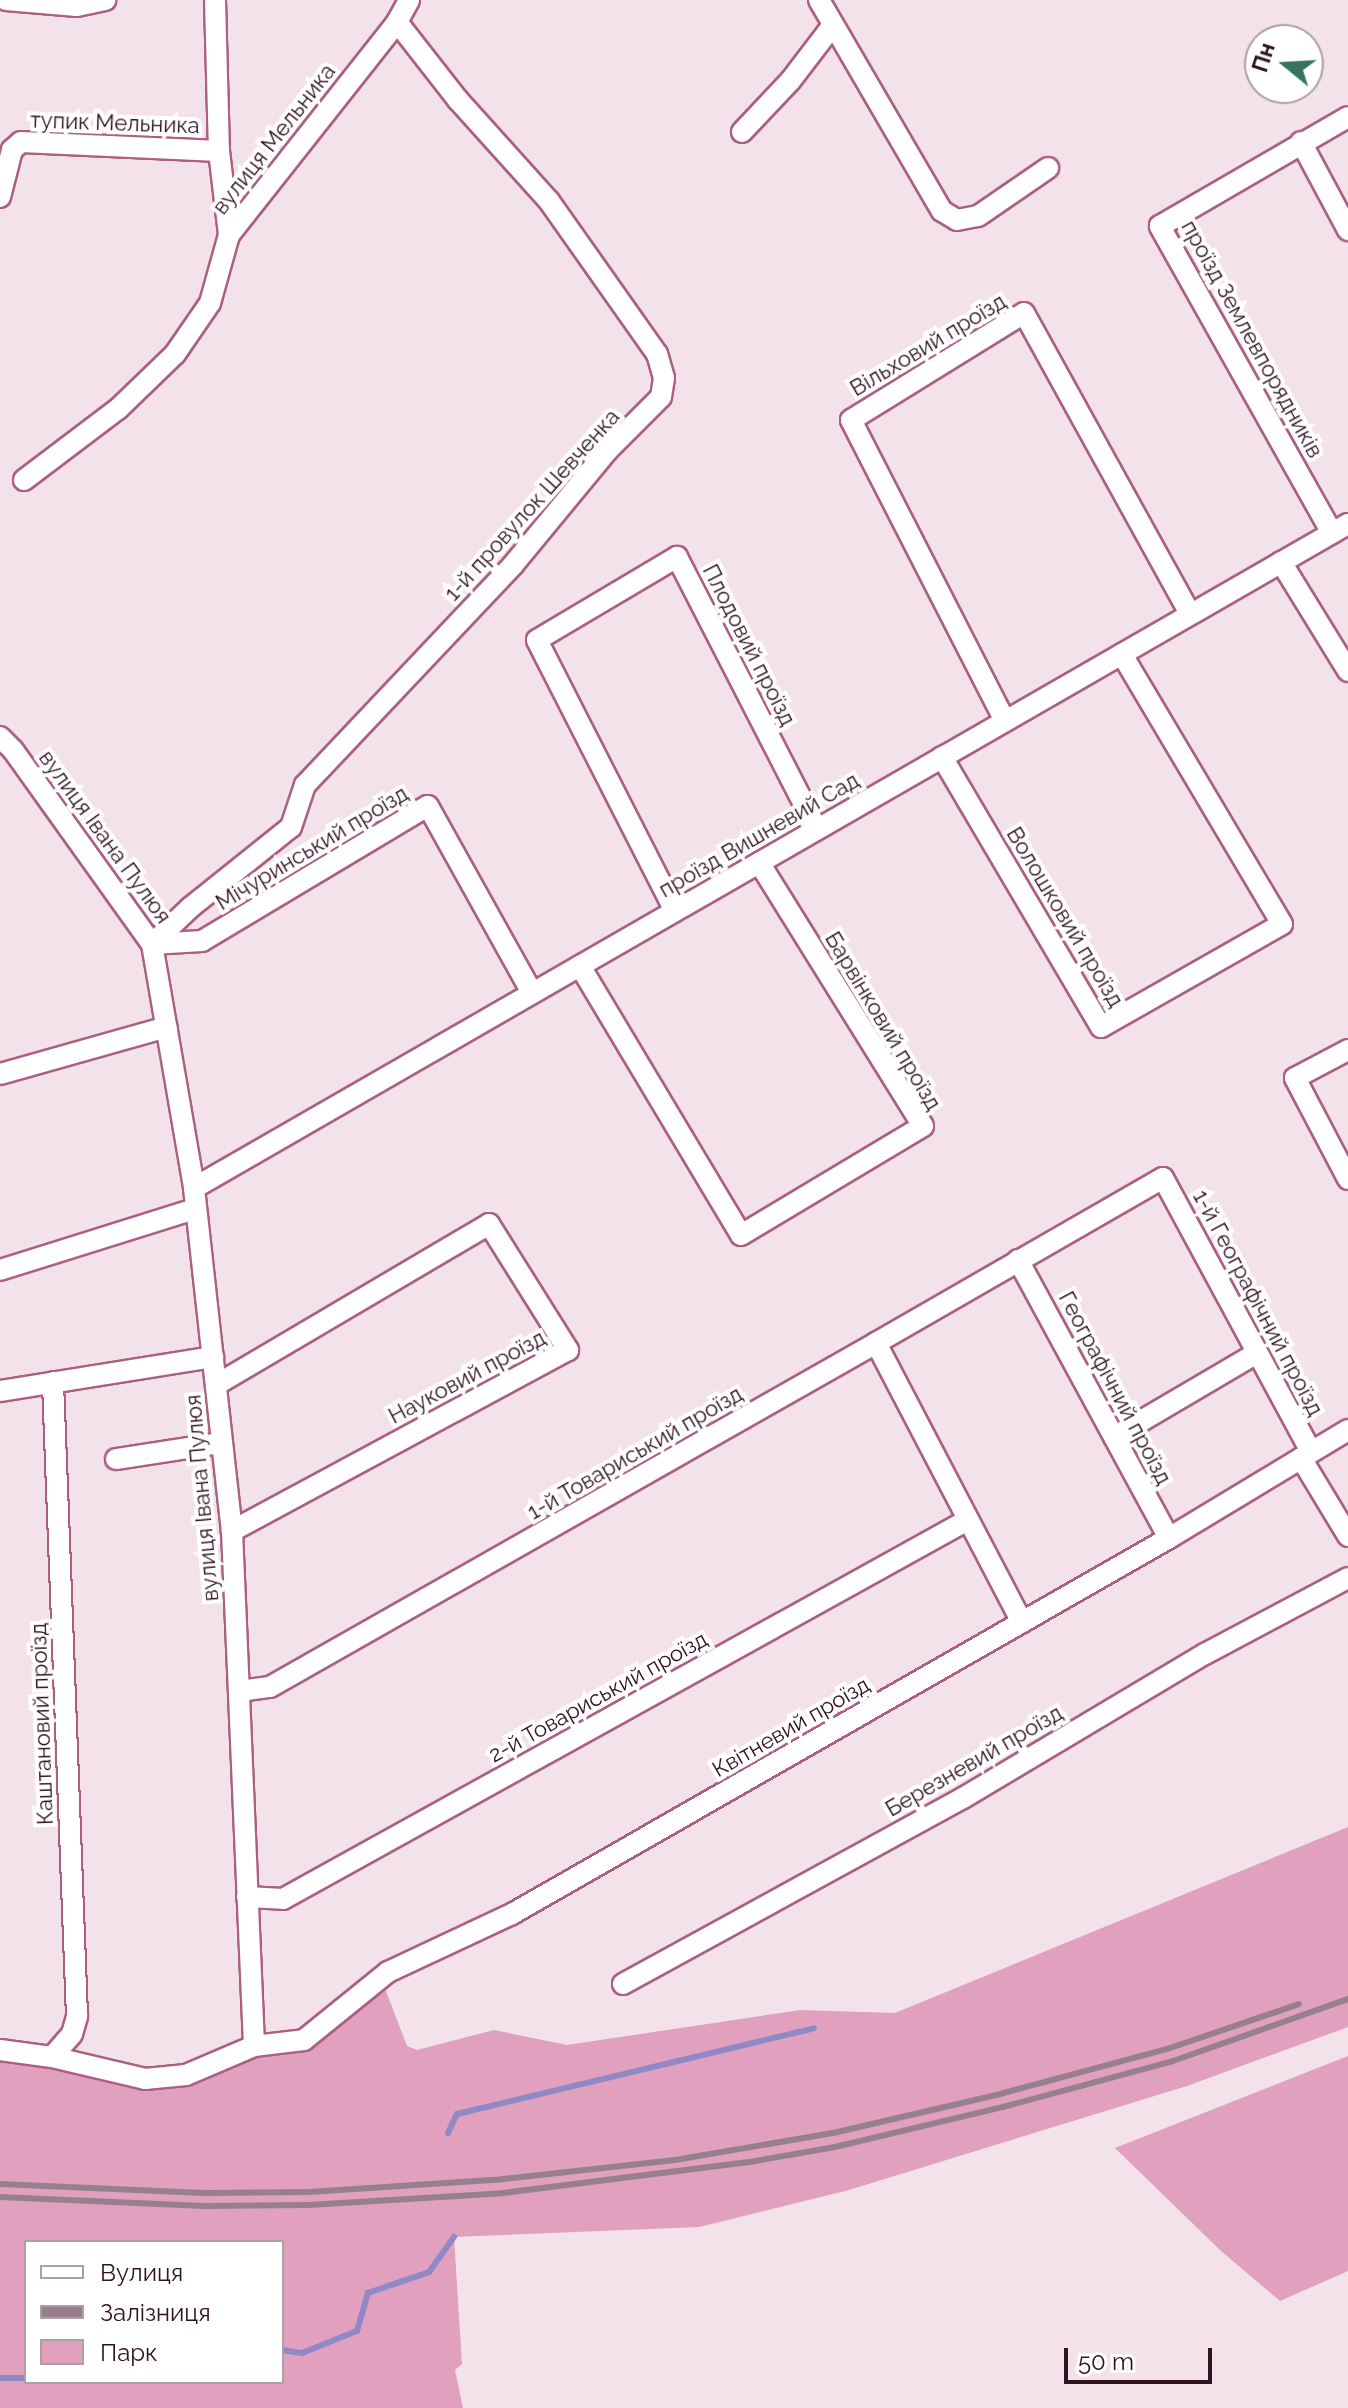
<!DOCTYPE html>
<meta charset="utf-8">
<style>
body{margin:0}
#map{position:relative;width:1348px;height:2408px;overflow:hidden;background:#f4e2ea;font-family:Raleway,sans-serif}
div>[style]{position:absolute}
.green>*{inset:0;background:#e0a0be}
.stream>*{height:6px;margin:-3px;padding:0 3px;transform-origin:3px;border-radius:3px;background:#9189c5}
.roads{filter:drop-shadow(2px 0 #ab5f85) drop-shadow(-2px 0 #ab5f85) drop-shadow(0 2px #ab5f85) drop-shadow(0 -2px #ab5f85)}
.street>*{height:20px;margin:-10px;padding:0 10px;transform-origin:10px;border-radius:10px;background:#fff}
.rail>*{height:6px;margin:-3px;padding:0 3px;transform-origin:3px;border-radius:3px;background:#97808b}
span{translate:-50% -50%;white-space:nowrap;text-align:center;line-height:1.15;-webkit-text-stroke:8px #fff;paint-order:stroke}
.street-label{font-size:22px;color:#301221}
.legend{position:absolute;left:24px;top:2240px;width:260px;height:144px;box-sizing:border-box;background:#fff;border:2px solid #aca0a6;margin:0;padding:10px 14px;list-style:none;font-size:24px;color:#301221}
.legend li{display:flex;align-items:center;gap:16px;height:40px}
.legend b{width:40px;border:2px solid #aca0a6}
.north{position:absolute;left:1244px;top:24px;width:80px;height:80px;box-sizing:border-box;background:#fff;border:2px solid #aca0a6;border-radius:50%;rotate:288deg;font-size:22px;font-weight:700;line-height:32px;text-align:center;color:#301221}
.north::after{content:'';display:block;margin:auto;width:28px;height:36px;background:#367460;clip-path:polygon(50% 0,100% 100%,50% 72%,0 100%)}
.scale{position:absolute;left:1064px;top:2348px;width:148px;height:36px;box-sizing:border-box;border:4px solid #301221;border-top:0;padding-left:10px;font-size:24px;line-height:28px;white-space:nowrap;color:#301221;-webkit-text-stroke:6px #fff;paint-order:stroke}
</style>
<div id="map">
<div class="green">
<div style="clip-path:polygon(evenodd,1348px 1827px,1348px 2027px,1187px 2086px,849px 2190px,699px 2227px,454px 2237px,462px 2364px,455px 2370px,463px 2408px,0 2408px,0 2050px,131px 2076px,304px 2040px,381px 1978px,407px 2046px,417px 2050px,494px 2030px,567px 2045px,800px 2010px,895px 2013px,1348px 1827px,26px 2242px,282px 2242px,282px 2382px,26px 2382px,26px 2242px)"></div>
<div style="clip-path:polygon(1348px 2056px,1348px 2271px,1280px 2301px,1221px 2251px,1115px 2148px)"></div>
</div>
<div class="stream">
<div style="left:448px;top:2133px;width:21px;rotate:-65deg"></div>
<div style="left:457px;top:2114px;width:367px;rotate:-13.5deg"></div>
<div style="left:282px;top:2350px;width:20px;rotate:9deg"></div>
<div style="left:302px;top:2353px;width:59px;rotate:-21.8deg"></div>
<div style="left:357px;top:2331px;width:40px;rotate:-74deg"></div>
<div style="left:368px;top:2293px;width:65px;rotate:-19deg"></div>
<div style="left:429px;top:2272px;width:43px;rotate:-54.5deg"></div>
<div style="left:0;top:2378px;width:26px"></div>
</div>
<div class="roads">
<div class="street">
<div style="left:6px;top:0;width:71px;rotate:4.8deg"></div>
<div style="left:77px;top:6px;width:29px;rotate:-12deg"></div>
<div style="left:215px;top:0;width:151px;rotate:88.5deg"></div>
<div style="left:219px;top:151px;width:85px;rotate:83.2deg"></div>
<div style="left:819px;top:0;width:244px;rotate:59.8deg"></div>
<div style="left:942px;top:211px;width:17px;rotate:31deg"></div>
<div style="left:957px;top:220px;width:21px;rotate:-11deg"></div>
<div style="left:978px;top:216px;width:85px;rotate:-34.4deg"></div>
<div style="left:742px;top:132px;width:71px;rotate:-46.7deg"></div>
<div style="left:791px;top:80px;width:69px;rotate:-52.6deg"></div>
<div style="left:1301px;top:142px;width:100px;rotate:61.9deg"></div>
<div style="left:0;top:197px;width:49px;rotate:-75.7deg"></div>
<div style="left:12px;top:150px;width:12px;rotate:-42deg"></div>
<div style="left:21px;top:142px;width:198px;rotate:2.6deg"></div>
<div style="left:24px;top:480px;width:118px;rotate:-37.1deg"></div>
<div style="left:118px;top:409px;width:79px;rotate:-44deg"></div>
<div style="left:175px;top:354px;width:62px;rotate:-55.5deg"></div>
<div style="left:210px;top:303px;width:71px;rotate:-74.4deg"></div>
<div style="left:229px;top:235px;width:271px;rotate:-51.7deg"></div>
<div style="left:397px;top:22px;width:25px;rotate:-61deg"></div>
<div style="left:1332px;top:533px;width:352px;rotate:-119.3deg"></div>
<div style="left:1160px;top:226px;width:217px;rotate:-30.1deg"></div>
<div style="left:1281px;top:562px;width:128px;rotate:58.4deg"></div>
<div style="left:1005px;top:721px;width:338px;rotate:-117.1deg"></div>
<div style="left:851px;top:420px;width:203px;rotate:-31.7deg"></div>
<div style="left:1024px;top:313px;width:344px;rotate:61.1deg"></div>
<div style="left:0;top:737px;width:18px;rotate:45deg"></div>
<div style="left:13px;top:750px;width:239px;rotate:54.4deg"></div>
<div style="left:152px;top:944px;width:248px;rotate:80.2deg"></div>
<div style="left:194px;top:1188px;width:345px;rotate:83.7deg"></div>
<div style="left:232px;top:1531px;width:515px;rotate:87.55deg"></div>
<div style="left:942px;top:757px;width:313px;rotate:59.5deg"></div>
<div style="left:1101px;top:1027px;width:208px;rotate:-29.6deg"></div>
<div style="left:1282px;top:924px;width:314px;rotate:-120.7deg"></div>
<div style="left:675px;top:911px;width:304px;rotate:-117deg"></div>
<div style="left:537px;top:640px;width:163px;rotate:-30.7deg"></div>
<div style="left:677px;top:557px;width:306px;rotate:62.8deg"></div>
<div style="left:152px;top:944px;width:54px;rotate:-43.5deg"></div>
<div style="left:191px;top:907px;width:128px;rotate:-38.7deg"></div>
<div style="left:291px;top:827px;width:44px;rotate:-71.6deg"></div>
<div style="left:305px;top:785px;width:303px;rotate:-46.6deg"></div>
<div style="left:513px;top:565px;width:148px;rotate:-50.5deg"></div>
<div style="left:607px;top:451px;width:76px;rotate:-45deg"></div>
<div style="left:661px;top:397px;width:19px;rotate:-81deg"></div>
<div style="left:664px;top:378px;width:25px;rotate:-106deg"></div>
<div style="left:657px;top:354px;width:187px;rotate:-125.2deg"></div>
<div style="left:549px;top:201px;width:136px;rotate:-132deg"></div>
<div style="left:458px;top:100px;width:99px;rotate:-128deg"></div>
<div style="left:152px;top:944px;width:50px;rotate:-3.4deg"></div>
<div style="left:202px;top:941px;width:263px;rotate:-30.9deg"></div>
<div style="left:428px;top:806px;width:214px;rotate:60.9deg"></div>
<div style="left:580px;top:966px;width:313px;rotate:59.1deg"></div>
<div style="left:741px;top:1235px;width:212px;rotate:-30.9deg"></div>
<div style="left:923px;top:1126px;width:310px;rotate:-121.9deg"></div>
<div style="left:1348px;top:1050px;width:60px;rotate:152.2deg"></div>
<div style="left:1295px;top:1078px;width:114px;rotate:62.3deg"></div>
<div style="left:0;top:1074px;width:173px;rotate:-15.7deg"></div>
<div style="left:194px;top:1188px;width:1331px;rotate:-29.92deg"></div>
<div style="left:1018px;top:1260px;width:316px;rotate:61.5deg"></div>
<div style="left:0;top:1270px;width:204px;rotate:-17.4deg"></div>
<div style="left:876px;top:1343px;width:331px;rotate:-29.9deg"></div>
<div style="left:1163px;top:1178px;width:311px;rotate:61.6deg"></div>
<div style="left:216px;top:1385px;width:317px;rotate:-30.5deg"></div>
<div style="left:489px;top:1224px;width:149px;rotate:57.9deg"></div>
<div style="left:568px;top:1350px;width:382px;rotate:151.7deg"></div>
<div style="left:0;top:1391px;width:216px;rotate:-9.1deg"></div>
<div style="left:1114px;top:1437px;width:166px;rotate:-30.4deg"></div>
<div style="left:1301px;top:1458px;width:91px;rotate:58.9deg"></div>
<div style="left:116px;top:1459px;width:106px;rotate:-8.7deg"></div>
<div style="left:240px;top:1691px;width:30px;rotate:-8deg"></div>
<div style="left:270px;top:1687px;width:697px;rotate:-29.58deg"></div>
<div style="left:876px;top:1343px;width:315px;rotate:62.4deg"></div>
<div style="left:247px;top:1897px;width:36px;rotate:3deg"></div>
<div style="left:283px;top:1899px;width:783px;rotate:-28.96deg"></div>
<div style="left:623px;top:1984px;width:388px;rotate:-28.7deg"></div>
<div style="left:963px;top:1798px;width:282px;rotate:-30.8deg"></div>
<div style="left:1205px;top:1654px;width:162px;rotate:-28deg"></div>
<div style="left:0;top:2050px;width:52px;rotate:7.7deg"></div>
<div style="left:52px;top:2057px;width:96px;rotate:13.3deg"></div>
<div style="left:145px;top:2079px;width:41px;rotate:-5.6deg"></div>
<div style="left:186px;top:2075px;width:74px;rotate:-23.1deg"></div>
<div style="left:254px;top:2046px;width:50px;rotate:-6.8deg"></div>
<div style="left:304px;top:2040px;width:108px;rotate:-39deg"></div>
<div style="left:388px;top:1972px;width:137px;rotate:-25.1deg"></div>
<div style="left:512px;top:1914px;width:757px;rotate:-29.78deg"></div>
<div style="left:1169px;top:1538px;width:209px;rotate:-31.1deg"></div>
<div style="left:52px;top:2057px;width:30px;rotate:-49deg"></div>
<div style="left:72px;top:2034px;width:19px;rotate:-74deg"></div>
<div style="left:77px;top:2016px;width:634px;rotate:-92.17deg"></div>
</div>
</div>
<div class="rail">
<div style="left:0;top:2184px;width:210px;rotate:2.5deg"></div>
<div style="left:210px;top:2193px;width:99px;rotate:-0.6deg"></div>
<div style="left:309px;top:2192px;width:194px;rotate:-3.8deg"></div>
<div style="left:503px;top:2179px;width:173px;rotate:-6.3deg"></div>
<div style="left:675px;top:2160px;width:160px;rotate:-9.7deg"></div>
<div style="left:833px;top:2133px;width:171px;rotate:-13.1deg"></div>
<div style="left:1000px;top:2094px;width:176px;rotate:-15.1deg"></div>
<div style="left:1170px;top:2048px;width:136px;rotate:-18.8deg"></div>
<div style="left:0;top:2197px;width:210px;rotate:2.5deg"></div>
<div style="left:210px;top:2206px;width:99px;rotate:-0.6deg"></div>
<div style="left:309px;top:2205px;width:194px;rotate:-3.5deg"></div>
<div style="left:503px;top:2193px;width:254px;rotate:-7.2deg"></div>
<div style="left:755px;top:2161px;width:81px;rotate:-9.9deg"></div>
<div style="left:835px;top:2147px;width:173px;rotate:-13.4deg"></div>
<div style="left:1003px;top:2107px;width:176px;rotate:-15.1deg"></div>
<div style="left:1173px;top:2061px;width:186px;rotate:-19.5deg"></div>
</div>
<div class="street-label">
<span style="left:115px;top:123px;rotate:2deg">тупик Мельника</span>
<span style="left:274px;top:139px;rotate:-52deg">вулиця Мельника</span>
<span style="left:1252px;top:339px;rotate:61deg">проїзд Землевпорядників</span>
<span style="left:928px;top:345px;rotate:-31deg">Вільховий проїзд</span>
<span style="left:532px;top:505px;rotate:-48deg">1-й провулок Шевченка</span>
<span style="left:749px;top:645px;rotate:63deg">Плодовий проїзд</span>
<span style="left:759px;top:835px;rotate:-30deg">проїзд Вишневий Сад</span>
<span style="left:105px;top:837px;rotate:54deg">вулиця Івана Пулюя</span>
<span style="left:312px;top:848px;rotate:-31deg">Мічуринський проїзд</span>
<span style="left:1065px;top:917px;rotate:59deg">Волошковий проїзд</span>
<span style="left:883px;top:1021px;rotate:59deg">Барвінковий проїзд</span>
<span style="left:1258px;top:1303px;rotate:62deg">1-й Географічний проїзд</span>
<span style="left:467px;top:1377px;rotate:-28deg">Науковий проїзд</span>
<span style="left:1115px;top:1388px;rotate:62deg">Географічний проїзд</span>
<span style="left:635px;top:1453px;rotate:-30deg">1-й Товариський проїзд</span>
<span style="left:202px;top:1498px;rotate:-95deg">вулиця Івана Пулюя</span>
<span style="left:598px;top:1697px;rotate:-29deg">2-й Товариський проїзд</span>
<span style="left:42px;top:1724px;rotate:-92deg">Каштановий проїзд</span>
<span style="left:791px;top:1727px;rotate:-30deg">Квітневий проїзд</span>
<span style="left:974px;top:1761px;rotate:-30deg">Березневий проїзд</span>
</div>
<ul class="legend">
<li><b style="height:10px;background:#fff"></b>Вулиця</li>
<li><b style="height:10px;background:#97808b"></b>Залізниця</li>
<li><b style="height:22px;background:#e0a0be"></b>Парк</li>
</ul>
<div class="north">Пн</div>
<div class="scale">50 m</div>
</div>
